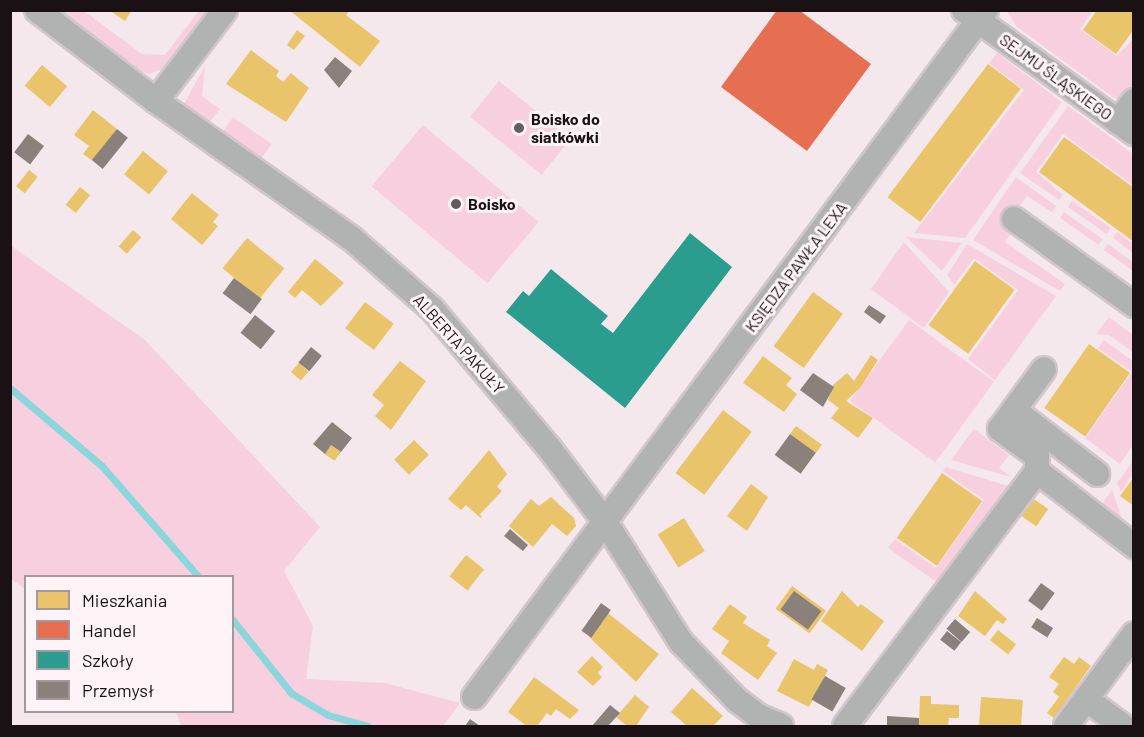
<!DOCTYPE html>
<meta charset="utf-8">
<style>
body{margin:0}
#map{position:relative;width:1144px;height:737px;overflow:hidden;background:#f5e8ed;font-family:Barlow,sans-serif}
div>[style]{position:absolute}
.green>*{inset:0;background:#f7cfdf;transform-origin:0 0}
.homes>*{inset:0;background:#e9c46a;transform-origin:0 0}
.shops>*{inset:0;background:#e76f51}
.schools>*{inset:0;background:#2a9d8f}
.industry>*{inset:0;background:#8a817c;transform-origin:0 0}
.stream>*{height:7px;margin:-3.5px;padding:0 3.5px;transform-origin:3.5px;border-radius:3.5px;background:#8ad6db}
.roads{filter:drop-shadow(2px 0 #d1c6cb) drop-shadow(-2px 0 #d1c6cb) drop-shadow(0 2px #d1c6cb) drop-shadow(0 -2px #d1c6cb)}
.minor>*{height:24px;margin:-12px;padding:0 12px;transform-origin:12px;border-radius:12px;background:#b1b2b2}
.dots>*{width:16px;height:16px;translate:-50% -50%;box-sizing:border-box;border:3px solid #fef4f8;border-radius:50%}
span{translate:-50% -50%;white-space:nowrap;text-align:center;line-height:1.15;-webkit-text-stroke:6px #fef4f8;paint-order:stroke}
.street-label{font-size:16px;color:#191114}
.poi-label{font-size:16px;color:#191114;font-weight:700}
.left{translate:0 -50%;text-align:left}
.frame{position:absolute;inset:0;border:12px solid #191114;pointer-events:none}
.legend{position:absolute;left:24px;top:575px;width:210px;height:138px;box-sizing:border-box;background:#fef4f8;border:2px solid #a2999d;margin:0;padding:8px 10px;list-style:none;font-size:18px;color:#191114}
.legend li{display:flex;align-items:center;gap:12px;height:30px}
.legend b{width:30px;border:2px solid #a2999d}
</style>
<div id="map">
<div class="green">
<div style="clip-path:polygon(64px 11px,84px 11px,142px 54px,165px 55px,199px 11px,210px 11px,166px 68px,149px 74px,133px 68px,65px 18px)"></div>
<div style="clip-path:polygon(1007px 11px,1093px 11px,1080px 29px,1117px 56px,1133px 39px,1133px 89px,1123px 100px,1114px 98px,1016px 26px)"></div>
<div style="clip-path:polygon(997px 53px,1062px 102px,965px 238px,914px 233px,1024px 90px,989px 63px)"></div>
<div style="clip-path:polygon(205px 66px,202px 96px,220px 109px,208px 124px,184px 104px)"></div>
<div style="left:499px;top:81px;width:92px;height:46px;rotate:39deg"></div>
<div style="clip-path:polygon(1068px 106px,1133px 154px,1133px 185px,1063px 134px,1036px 172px,1063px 195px,1059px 200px,1020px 173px)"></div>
<div style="left:233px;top:117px;width:47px;height:20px;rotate:35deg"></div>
<div style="left:423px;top:125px;width:151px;height:80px;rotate:40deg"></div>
<div style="clip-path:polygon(1016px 177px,1056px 206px,1052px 212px,1027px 196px,1005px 226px,1012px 231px,1005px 242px,1065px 284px,1060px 291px,973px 240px)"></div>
<div style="left:1072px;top:201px;width:47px;height:7px;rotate:35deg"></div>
<div style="left:1064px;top:212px;width:47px;height:7px;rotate:35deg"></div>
<div style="clip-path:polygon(1117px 232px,1133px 244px,1133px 253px,1113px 238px)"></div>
<div style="clip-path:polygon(906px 237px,962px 243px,942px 271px)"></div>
<div style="clip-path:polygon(904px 242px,949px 292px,924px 328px,871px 289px)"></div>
<div style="clip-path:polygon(967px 244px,1056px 296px,995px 380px,968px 359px,1018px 290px,974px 258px,954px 285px,947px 275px)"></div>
<div style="clip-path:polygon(1108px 244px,1133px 262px,1133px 271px,1104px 250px)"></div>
<div style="clip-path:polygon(10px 245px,145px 340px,320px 527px,284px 571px,313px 626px,306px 679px,385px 683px,460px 703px,443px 726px,181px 726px,176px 712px,232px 712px,232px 576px,26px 576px,25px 589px,11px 579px)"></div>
<div style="clip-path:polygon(1109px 317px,1133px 335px,1133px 352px,1109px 335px,1096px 334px)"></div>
<div style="left:909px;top:320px;width:105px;height:100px;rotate:36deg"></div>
<div style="clip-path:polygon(1104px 340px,1133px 361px,1133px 445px,1120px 464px,1085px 438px,1132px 372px,1098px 348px)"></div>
<div style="clip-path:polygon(974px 429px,1009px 455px,999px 468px,1011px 477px,951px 460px)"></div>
<div style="clip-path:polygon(1133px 461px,1133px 473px,1121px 492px,1117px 483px)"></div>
<div style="clip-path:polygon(946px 467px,1008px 486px,938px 583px,888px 548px,895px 539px,936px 568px,984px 500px,943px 471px)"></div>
<div style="clip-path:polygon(1112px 490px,1128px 535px,1097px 511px)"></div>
</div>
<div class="homes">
<div style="clip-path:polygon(109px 10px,132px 10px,125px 21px)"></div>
<div style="clip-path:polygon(289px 10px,350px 10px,346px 15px,380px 41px,360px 67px)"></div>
<div style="clip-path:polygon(1097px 10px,1134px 10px,1134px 29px,1116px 54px,1083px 30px)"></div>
<div style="clip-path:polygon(297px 30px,305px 36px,294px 50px,287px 45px)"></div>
<div style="clip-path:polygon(251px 50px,279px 71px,276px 76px,283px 82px,291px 73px,309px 88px,286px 122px,226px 84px)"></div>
<div style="left:988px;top:64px;width:41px;height:167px;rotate:37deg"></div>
<div style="left:42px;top:65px;width:33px;height:27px;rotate:40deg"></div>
<div style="clip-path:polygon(93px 110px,117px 129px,93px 161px,83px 154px,89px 146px,74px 135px)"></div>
<div style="clip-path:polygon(1064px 137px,1134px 188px,1134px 242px,1039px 172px)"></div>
<div style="left:143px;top:151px;width:32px;height:30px;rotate:39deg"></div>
<div style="left:29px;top:170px;width:11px;height:21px;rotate:38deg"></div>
<div style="left:80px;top:187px;width:13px;height:23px;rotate:39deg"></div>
<div style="clip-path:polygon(192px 193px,219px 215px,213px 222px,218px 226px,202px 245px,171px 219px)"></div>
<div style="left:133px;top:230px;width:11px;height:22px;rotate:41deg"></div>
<div style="left:247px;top:238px;width:48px;height:39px;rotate:39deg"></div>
<div style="clip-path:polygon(315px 259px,344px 283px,321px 306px,302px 290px,295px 298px,288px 292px)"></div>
<div style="left:975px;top:261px;width:49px;height:79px;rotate:36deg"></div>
<div style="left:813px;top:292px;width:37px;height:67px;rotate:36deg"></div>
<div style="left:365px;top:302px;width:36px;height:33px;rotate:37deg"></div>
<div style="left:1089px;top:344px;width:50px;height:78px;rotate:35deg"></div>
<div style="clip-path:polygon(871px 355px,878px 360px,860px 388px,846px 401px,873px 418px,858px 438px,831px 418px,839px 408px,828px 400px,833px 385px,847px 373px,854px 381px)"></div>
<div style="clip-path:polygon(763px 356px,792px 378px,786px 385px,797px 394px,784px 412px,743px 383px)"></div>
<div style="clip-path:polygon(400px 361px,426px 381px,391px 430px,375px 416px,384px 405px,372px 395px)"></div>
<div style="left:299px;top:363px;width:13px;height:12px;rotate:42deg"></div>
<div style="left:723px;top:410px;width:36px;height:79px;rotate:37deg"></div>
<div style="left:796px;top:426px;width:32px;height:10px;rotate:36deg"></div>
<div style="left:414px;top:440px;width:21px;height:28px;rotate:45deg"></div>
<div style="left:331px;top:445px;width:12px;height:11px;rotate:35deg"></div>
<div style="clip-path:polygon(489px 450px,507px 474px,497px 487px,502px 491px,480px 514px,482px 519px,466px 505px,461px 510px,448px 499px)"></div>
<div style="left:942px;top:473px;width:49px;height:79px;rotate:35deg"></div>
<div style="clip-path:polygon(1134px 477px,1134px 506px,1120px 496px)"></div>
<div style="clip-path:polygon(751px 484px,768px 497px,747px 531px,727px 516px)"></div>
<div style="clip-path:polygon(551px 497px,574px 518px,576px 526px,567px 536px,552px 524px,533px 547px,509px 526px,531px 499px,539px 506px)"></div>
<div style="left:1031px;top:497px;width:21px;height:21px;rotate:35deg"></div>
<div style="left:684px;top:518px;width:39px;height:31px;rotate:58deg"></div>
<div style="left:466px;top:555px;width:23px;height:27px;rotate:38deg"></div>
<div style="left:792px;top:586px;width:42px;height:28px;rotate:36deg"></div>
<div style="clip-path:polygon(842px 591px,858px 607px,861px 604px,884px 621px,862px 651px,821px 621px)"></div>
<div style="clip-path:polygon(975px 591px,1007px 619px,1003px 624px,997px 620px,985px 636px,958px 616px)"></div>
<div style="clip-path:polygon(730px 604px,747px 617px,743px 623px,770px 640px,767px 646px,777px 653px,758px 680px,721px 653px,729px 641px,712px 629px)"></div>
<div style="clip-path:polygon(608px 613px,659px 654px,636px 682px,589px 637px)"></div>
<div style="left:998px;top:630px;width:23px;height:13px;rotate:38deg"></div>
<div style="clip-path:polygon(592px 656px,603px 667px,598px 673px,602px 677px,593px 686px,577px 672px)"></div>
<div style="clip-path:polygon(1064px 657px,1074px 664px,1079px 657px,1091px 666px,1054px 718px,1047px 713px,1059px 697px,1053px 692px,1059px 684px,1049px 677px)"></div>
<div style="clip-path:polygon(794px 659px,814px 670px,817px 664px,828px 670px,809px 707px,777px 691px)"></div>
<div style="clip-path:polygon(534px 677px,579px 710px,570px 719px,556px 709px,551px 716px,547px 713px,537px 726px,527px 726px,508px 712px)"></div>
<div style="clip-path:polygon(692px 688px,723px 716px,713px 726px,687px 726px,671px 712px)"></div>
<div style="clip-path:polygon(635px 695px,649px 707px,636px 726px,627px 726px,616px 717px)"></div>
<div style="clip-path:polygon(920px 696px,931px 696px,931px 704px,959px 705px,959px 718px,949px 718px,948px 726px,919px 726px)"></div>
<div style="left:981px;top:697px;width:42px;height:29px;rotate:4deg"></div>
</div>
<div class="shops">
<div style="clip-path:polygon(777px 10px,799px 10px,871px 64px,807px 151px,721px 87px)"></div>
</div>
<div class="schools">
<div style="clip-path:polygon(690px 233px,732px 267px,625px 408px,506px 312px,523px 291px,529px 296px,551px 269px,608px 316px,601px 324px,613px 333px)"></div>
</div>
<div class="industry">
<div style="clip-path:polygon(335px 57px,352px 71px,339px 88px,324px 70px)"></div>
<div style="left:117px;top:129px;width:14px;height:40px;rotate:39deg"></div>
<div style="left:28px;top:134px;width:20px;height:23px;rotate:37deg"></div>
<div style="left:234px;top:278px;width:35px;height:19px;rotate:37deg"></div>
<div style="clip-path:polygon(869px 305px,886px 316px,880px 324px,864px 312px)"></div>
<div style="left:255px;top:315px;width:26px;height:23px;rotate:39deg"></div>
<div style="left:311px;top:347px;width:14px;height:20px;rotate:39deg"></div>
<div style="clip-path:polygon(813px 373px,834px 387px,823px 407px,800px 390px)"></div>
<div style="clip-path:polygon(332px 422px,352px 438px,341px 452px,331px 445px,325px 454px,313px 444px)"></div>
<div style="left:790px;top:434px;width:32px;height:26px;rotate:36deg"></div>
<div style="clip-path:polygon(510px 529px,528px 545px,523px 551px,504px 536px)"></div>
<div style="left:1041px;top:583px;width:17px;height:22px;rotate:36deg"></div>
<div style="left:794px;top:591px;width:34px;height:23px;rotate:36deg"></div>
<div style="left:601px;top:603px;width:12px;height:34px;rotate:35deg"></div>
<div style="left:1037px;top:618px;width:19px;height:11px;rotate:32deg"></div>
<div style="left:955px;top:619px;width:20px;height:13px;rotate:41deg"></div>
<div style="left:947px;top:631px;width:18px;height:11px;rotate:38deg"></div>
<div style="left:825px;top:676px;width:24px;height:27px;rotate:30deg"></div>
<div style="clip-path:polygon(610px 705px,620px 713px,608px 726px,592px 726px)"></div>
<div style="clip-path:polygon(887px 716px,919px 718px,919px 726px,887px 726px)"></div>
<div style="clip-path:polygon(470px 719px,480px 726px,465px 726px)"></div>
</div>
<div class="stream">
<div style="left:10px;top:388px;width:121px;rotate:40.3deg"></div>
<div style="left:102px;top:466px;width:146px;rotate:48.9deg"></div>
<div style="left:232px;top:619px;width:95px;rotate:51.4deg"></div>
<div style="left:291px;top:693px;width:43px;rotate:30.7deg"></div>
<div style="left:328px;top:715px;width:41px;rotate:15.4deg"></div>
</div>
<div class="roads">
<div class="minor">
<div style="left:37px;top:10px;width:150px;rotate:37.4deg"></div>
<div style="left:156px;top:101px;width:238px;rotate:35.1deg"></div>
<div style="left:351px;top:238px;width:108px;rotate:41.2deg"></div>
<div style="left:432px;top:309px;width:183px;rotate:49.9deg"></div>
<div style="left:550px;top:449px;width:93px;rotate:52.9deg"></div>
<div style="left:606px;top:523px;width:141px;rotate:57.8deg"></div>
<div style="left:681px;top:642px;width:81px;rotate:46deg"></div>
<div style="left:737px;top:700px;width:26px;rotate:37deg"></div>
<div style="left:758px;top:716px;width:25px;rotate:23deg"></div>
<div style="left:964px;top:10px;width:210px;rotate:35.9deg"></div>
<div style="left:156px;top:101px;width:114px;rotate:-52.8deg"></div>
<div style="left:1118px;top:122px;width:26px;rotate:-53deg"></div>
<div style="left:1014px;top:219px;width:148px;rotate:35.6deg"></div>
<div style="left:1014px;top:410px;width:105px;rotate:37.6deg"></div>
<div style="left:1037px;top:471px;width:15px;rotate:-90deg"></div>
<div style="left:1037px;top:456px;width:46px;rotate:-143.9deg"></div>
<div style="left:1000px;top:429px;width:74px;rotate:-53.7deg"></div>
<div style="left:474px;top:697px;width:857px;rotate:-53.3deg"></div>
<div style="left:1086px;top:699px;width:46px;rotate:36.1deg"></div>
<div style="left:845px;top:726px;width:319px;rotate:-53deg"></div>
<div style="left:1037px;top:471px;width:123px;rotate:37.7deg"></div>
<div style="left:1066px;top:726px;width:114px;rotate:-53.5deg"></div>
</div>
</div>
<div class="dots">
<div style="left:519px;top:128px;background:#665c60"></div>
<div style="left:456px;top:204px;background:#665c60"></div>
</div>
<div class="street-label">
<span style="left:1056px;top:77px;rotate:36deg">SEJMU ŚLĄSKIEGO</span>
<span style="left:796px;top:267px;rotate:-53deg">KSIĘDZA PAWŁA LEXA</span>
<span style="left:459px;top:344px;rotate:48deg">ALBERTA PAKUŁY</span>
</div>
<div class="poi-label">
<span class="left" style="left:531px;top:128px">Boisko do<br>siatkówki</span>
<span class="left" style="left:468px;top:204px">Boisko</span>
</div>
<div class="frame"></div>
<ul class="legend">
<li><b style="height:16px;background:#e9c46a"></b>Mieszkania</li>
<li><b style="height:16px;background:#e76f51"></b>Handel</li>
<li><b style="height:16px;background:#2a9d8f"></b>Szkoły</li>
<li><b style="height:16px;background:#8a817c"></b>Przemysł</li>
</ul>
</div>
